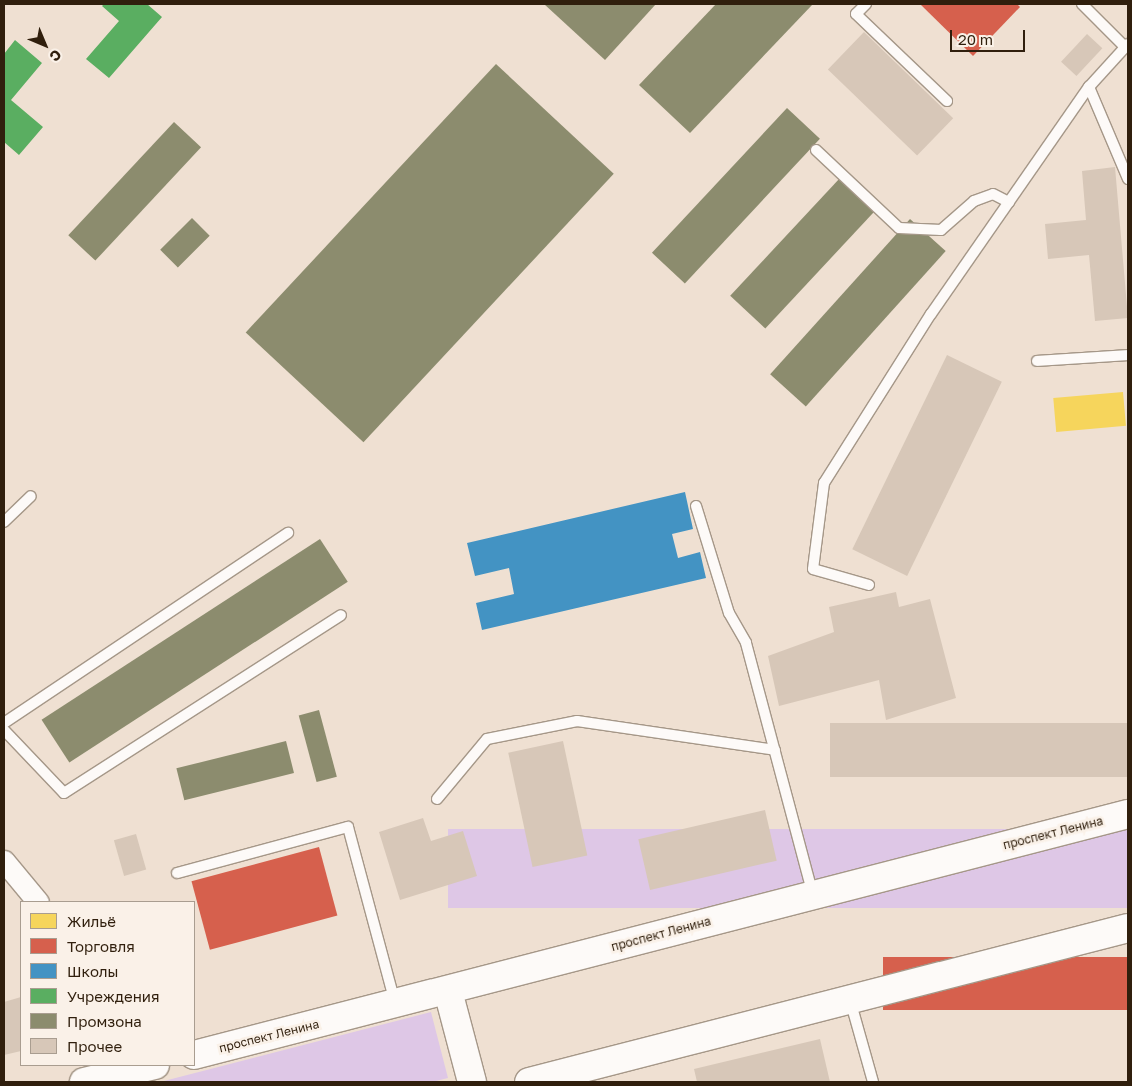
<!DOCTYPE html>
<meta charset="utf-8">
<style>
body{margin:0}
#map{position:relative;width:1132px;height:1086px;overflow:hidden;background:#efe0d2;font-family:"Golos Text",sans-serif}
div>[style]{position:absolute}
.green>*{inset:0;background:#dec7e6;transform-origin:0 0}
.homes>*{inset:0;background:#f6d55c;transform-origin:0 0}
.shops>*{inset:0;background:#d6604d;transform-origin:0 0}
.schools>*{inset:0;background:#4393c3}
.public>*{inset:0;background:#5aae61}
.industry>*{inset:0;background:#8c8c6e;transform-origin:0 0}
.building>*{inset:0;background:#d7c7b8;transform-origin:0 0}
.roads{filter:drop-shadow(1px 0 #a59788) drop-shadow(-1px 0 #a59788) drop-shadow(0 1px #a59788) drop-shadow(0 -1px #a59788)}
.lane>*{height:10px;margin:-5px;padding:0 5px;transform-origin:5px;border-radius:5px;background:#fdfaf8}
.street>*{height:21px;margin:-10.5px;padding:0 10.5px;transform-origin:10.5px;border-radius:10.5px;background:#fdfaf8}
.secondary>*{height:28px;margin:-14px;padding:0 14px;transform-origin:14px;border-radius:14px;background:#fdfaf8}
span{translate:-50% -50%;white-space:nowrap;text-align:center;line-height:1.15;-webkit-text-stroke:5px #faf1e8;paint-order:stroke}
.street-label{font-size:12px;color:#301f0d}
.frame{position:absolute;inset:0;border:5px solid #301f0d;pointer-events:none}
.legend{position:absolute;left:20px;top:901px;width:175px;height:165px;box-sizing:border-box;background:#faf1e8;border:1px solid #a99d90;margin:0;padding:6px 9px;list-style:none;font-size:15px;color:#301f0d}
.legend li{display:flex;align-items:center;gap:10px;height:25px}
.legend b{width:25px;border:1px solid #a99d90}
.north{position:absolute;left:20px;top:20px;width:50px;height:50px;-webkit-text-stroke:4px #faf1e8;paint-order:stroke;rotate:135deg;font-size:14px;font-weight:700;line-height:20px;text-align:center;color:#301f0d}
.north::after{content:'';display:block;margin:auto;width:18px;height:22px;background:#301f0d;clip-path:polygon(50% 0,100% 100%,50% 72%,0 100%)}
.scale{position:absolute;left:950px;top:30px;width:75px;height:22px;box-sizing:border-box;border:2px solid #301f0d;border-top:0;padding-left:6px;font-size:15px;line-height:18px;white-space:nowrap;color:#301f0d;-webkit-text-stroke:4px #faf1e8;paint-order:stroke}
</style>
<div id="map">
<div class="green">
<div style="left:1128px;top:829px;width:79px;height:680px;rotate:90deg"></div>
<div style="clip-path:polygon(431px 1012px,448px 1078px,432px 1082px,160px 1082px)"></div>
</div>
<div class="homes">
<div style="left:1123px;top:392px;width:34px;height:70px;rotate:85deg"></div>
</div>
<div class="shops">
<div style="clip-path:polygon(920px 4px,1017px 4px,1020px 7px,973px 56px)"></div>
<div style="left:319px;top:847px;width:71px;height:132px;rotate:75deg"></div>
<div style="left:1128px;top:957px;width:53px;height:245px;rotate:90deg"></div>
</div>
<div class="schools">
<div style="clip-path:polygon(685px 492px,693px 529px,672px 534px,678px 558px,700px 552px,706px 578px,482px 630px,476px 603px,514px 594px,509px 568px,475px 576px,467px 543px)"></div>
</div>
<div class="public">
<div style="clip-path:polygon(104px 4px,147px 4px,162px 17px,109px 78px,86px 59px,119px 21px,102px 6px)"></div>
<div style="clip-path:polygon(15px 40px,42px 63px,11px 100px,43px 127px,19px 155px,4px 142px,4px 54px)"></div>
</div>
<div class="industry">
<div style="clip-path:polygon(544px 4px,656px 4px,605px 60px)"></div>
<div style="clip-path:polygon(716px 4px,813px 4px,690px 133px,639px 85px)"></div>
<div style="left:496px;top:64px;width:161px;height:367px;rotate:43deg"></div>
<div style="left:787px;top:108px;width:45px;height:198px;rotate:43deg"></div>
<div style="left:174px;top:122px;width:37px;height:155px;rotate:43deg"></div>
<div style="left:840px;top:178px;width:48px;height:161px;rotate:43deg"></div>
<div style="left:192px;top:218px;width:25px;height:45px;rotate:45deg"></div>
<div style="left:910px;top:219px;width:48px;height:209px;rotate:42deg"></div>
<div style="left:320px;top:539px;width:51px;height:332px;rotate:57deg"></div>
<div style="left:319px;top:710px;width:69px;height:21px;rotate:75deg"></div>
<div style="left:286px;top:741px;width:33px;height:113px;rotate:76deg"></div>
</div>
<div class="building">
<div style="left:864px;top:32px;width:124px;height:52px;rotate:44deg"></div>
<div style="left:1087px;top:34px;width:21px;height:38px;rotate:43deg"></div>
<div style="clip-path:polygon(1115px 167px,1128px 318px,1095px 321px,1089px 255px,1048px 259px,1045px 224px,1086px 220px,1082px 171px)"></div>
<div style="left:947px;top:355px;width:61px;height:216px;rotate:26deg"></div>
<div style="clip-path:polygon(896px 592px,899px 607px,930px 599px,956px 698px,886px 720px,879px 680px,779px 706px,768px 656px,834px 632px,829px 607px)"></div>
<div style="left:1128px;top:723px;width:54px;height:298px;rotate:90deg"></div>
<div style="left:563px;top:741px;width:117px;height:56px;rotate:78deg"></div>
<div style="left:765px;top:810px;width:52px;height:130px;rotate:77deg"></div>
<div style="clip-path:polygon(423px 818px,431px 841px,463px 831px,477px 876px,400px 900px,379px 832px)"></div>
<div style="left:136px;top:834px;width:37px;height:23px;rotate:74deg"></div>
<div style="clip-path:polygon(21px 997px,21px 1051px,4px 1055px,4px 1002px)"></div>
<div style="clip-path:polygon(820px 1039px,830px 1082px,697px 1082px,694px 1069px)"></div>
</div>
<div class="roads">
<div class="lane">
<div style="left:866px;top:4px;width:14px;rotate:135deg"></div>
<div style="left:856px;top:14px;width:126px;rotate:43.7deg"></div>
<div style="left:1082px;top:4px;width:61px;rotate:45deg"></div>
<div style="left:1089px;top:87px;width:100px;rotate:67deg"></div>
<div style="left:816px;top:150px;width:114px;rotate:43.2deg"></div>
<div style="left:899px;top:228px;width:42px;rotate:2.7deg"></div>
<div style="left:941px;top:230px;width:44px;rotate:-41.3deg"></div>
<div style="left:974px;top:201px;width:20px;rotate:-20deg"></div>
<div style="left:993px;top:194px;width:18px;rotate:27deg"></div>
<div style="left:1037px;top:361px;width:91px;rotate:-3.8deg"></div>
<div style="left:696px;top:506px;width:112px;rotate:72.9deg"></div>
<div style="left:729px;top:613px;width:34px;rotate:60deg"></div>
<div style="left:746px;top:643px;width:260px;rotate:75.1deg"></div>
<div style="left:4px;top:522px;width:37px;rotate:-44deg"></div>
<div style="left:869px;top:585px;width:58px;rotate:-164.1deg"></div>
<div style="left:813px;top:569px;width:87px;rotate:-82.7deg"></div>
<div style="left:824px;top:483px;width:200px;rotate:-57.7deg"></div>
<div style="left:931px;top:314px;width:277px;rotate:-55.2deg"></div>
<div style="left:1089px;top:87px;width:58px;rotate:-47.8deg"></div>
<div style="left:4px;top:723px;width:342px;rotate:-33.8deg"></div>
<div style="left:4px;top:730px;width:87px;rotate:46.4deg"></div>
<div style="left:64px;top:793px;width:329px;rotate:-32.7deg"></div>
<div style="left:437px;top:799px;width:78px;rotate:-50.2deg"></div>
<div style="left:487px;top:739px;width:92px;rotate:-11.3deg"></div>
<div style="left:577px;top:721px;width:200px;rotate:8.3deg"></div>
<div style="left:177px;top:873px;width:177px;rotate:-15.1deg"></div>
<div style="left:348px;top:827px;width:182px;rotate:75deg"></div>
<div style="left:850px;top:1000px;width:85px;rotate:74.3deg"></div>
</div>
<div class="street">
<div style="left:4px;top:861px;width:53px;rotate:50.3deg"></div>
</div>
<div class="secondary">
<div style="left:448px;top:991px;width:94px;rotate:75.2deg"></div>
<div style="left:194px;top:1055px;width:965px;rotate:-14.47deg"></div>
<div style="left:84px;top:1082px;width:73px;rotate:-13.5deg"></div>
<div style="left:529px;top:1082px;width:618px;rotate:-14.42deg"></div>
</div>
</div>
<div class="street-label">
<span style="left:1053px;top:833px;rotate:-14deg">проспект Ленина</span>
<span style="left:661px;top:934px;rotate:-15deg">проспект Ленина</span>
<span style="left:269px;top:1036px;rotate:-14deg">проспект Ленина</span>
</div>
<div class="frame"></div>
<ul class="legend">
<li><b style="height:14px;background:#f6d55c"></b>Жильё</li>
<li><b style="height:14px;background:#d6604d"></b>Торговля</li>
<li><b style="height:14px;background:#4393c3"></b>Школы</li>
<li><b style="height:14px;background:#5aae61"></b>Учреждения</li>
<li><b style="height:14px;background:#8c8c6e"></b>Промзона</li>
<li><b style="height:14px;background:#d7c7b8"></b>Прочее</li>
</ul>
<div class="north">С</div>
<div class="scale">20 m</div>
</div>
